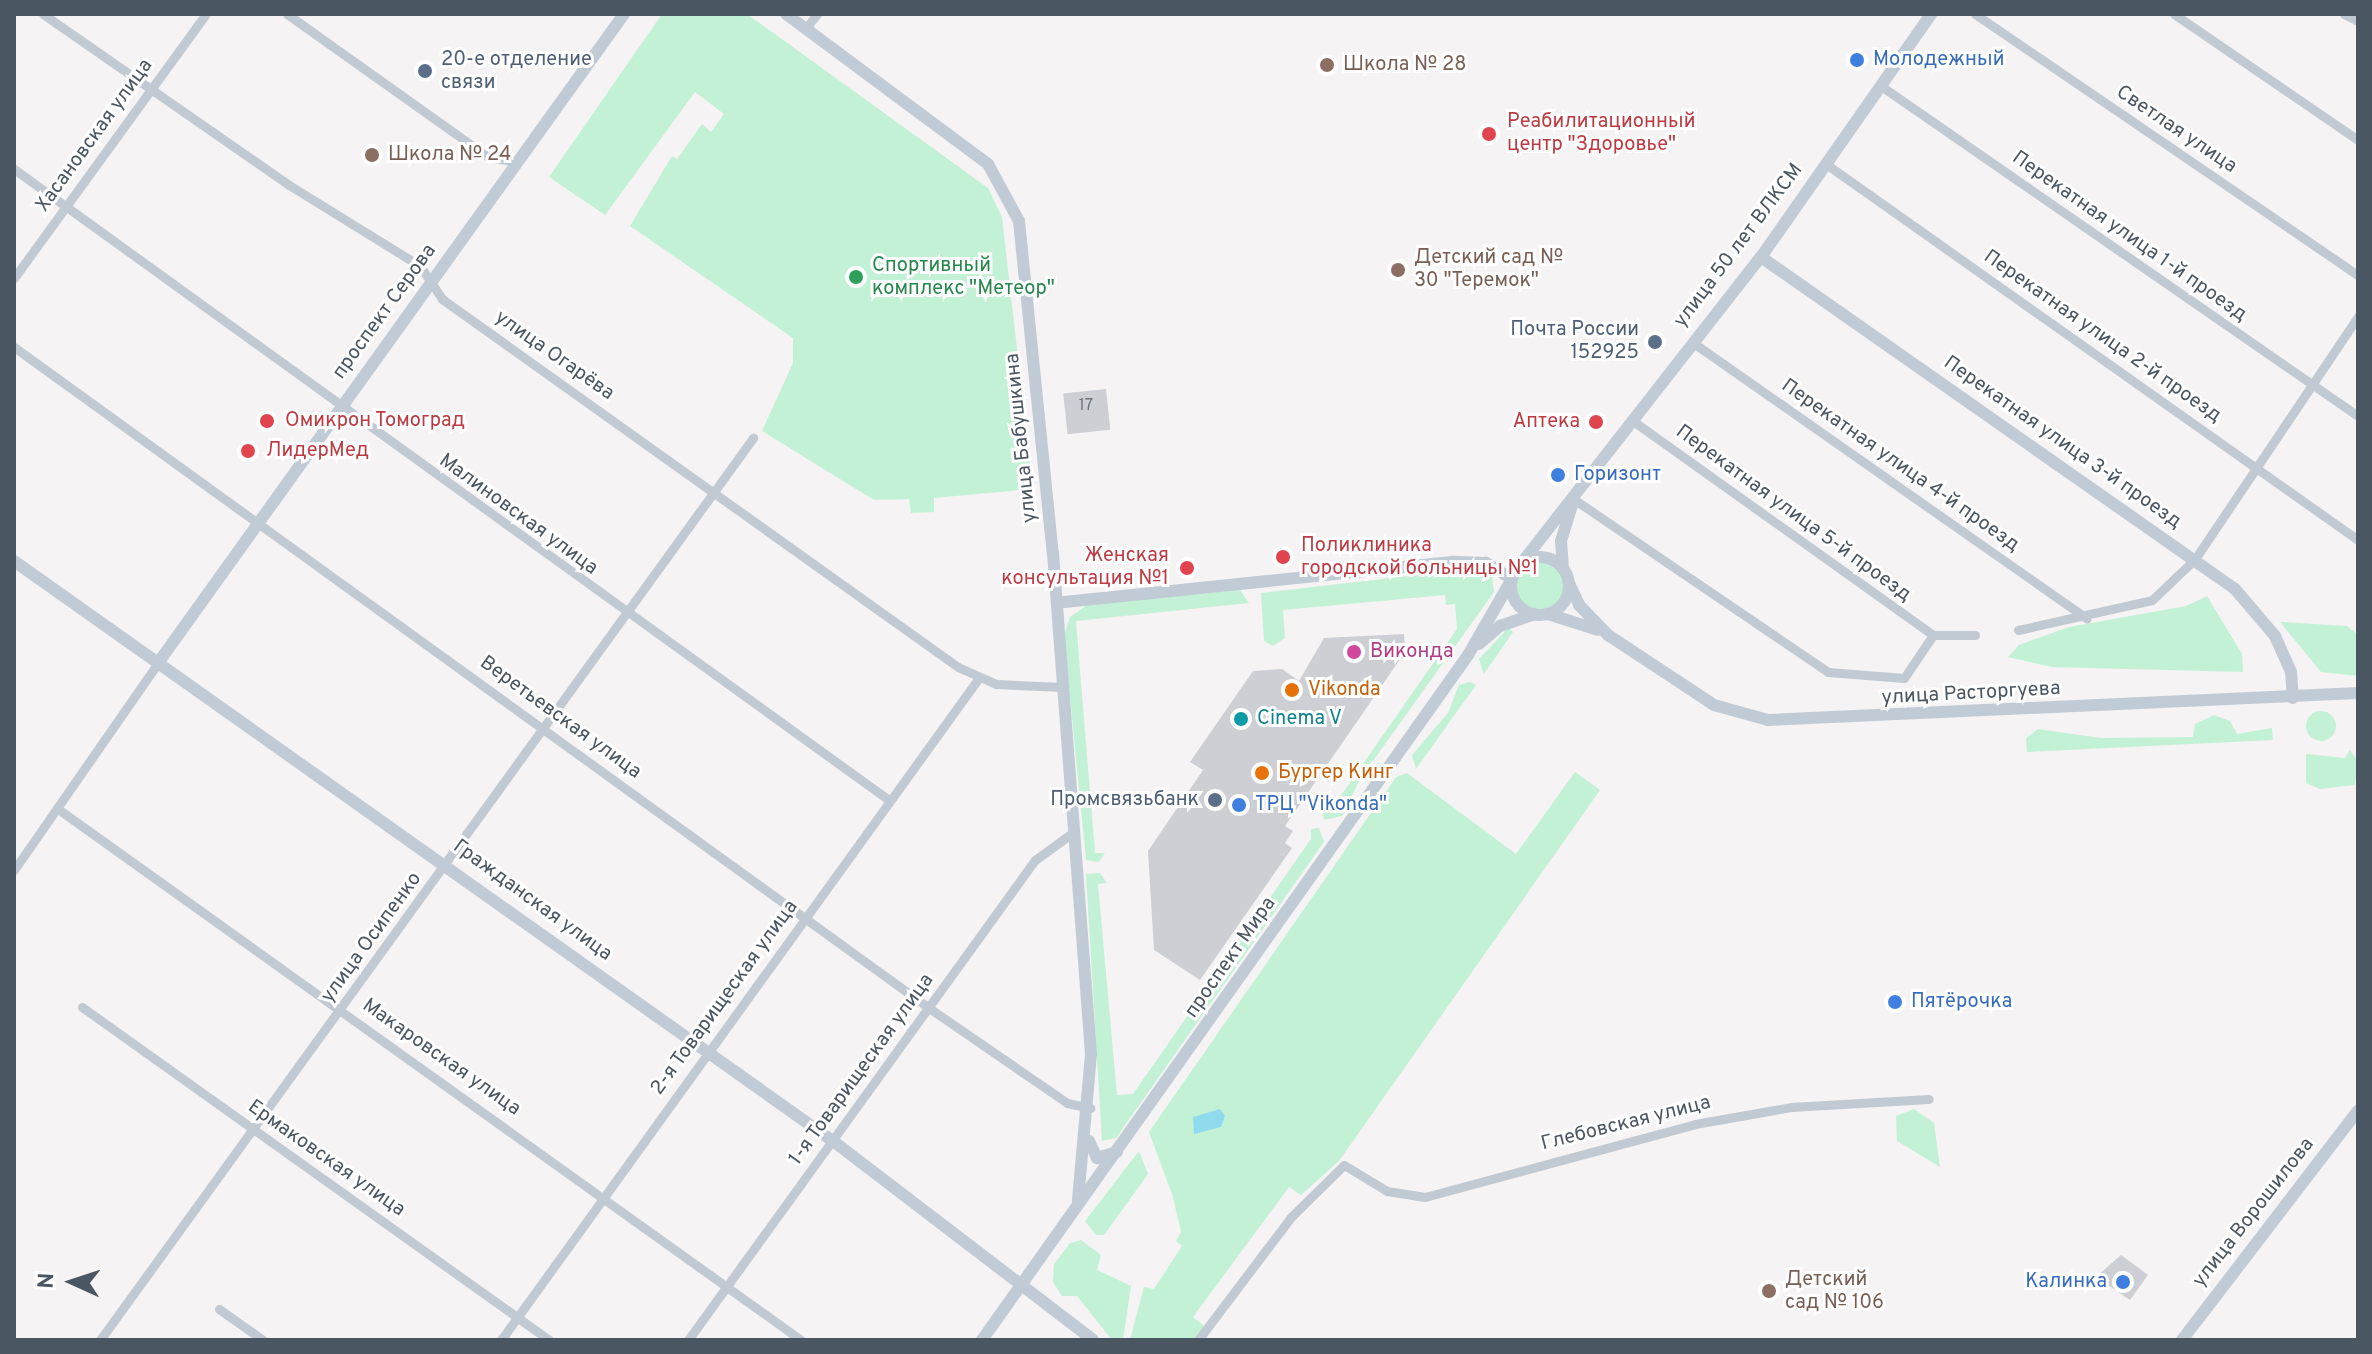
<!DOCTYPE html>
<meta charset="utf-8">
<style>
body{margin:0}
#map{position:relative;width:2372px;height:1354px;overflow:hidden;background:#f5f3f3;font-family:Overpass,sans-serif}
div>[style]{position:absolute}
.green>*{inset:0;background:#c3f1d5}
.round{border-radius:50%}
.water>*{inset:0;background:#90daee}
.building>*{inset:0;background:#cdcfd5;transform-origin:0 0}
.street>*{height:9px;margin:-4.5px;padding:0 4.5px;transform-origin:4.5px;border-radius:4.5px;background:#c1cad2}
.secondary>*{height:12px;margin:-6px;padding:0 6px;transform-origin:6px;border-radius:6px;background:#c1cbd6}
.secondary>.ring{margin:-6px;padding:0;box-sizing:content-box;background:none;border:12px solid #c1cbd6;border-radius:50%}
.dots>*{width:22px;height:22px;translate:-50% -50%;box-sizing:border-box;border:4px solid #fff;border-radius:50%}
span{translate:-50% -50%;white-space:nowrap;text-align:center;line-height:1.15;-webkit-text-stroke:6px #fff;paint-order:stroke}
.number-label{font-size:16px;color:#6b747e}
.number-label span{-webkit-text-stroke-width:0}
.service-label{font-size:20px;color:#4e5e75}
.left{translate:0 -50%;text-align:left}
.right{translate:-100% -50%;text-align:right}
.shop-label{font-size:20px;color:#366cbe}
.education-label{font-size:20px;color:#785e54}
.health-label{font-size:20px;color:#be3a42}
.street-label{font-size:20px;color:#4a5661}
.leisure-label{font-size:20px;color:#27864d}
.hotel-label{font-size:20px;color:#b23c85}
.food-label{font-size:20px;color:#c56008}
.culture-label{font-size:20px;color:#0d838f}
.frame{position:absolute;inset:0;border:16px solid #4a5661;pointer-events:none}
.north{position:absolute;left:32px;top:1242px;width:80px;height:80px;-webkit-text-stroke:6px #fff;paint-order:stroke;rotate:273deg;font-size:22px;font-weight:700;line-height:32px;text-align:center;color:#4a5661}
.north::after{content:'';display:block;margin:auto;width:28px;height:36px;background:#4a5661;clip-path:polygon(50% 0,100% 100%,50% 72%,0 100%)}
</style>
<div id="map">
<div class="green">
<div style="clip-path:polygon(662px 14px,747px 14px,988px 188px,1002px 217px,1033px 489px,934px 498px,934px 512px,911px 513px,909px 499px,874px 500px,762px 431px,793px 363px,793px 338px,630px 226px,672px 156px,677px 159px,702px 124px,711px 132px,724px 114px,695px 92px,605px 215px,549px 177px)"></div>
<div class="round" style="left:1515px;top:561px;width:50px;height:50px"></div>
<div style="clip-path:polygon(1478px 568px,1492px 577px,1494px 592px,1360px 779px,1342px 816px,1324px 820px,1322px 807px,1335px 804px,1457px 629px,1455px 604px,1446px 605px,1445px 595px,1283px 610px,1285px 638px,1273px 646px,1264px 641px,1261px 593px)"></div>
<div style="clip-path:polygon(1240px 590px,1249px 603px,1076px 621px,1095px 853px,1105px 853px,1099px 862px,1086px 860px,1064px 636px,1070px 617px,1087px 605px)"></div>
<div style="clip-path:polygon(2207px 596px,2242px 654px,2243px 672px,2052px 667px,2008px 657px,2019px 645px,2069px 627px,2186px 606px)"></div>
<div style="clip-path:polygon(2280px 622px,2347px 626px,2358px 635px,2358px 676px,2321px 672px)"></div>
<div style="clip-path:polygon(1508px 628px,1513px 632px,1484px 674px,1479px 659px)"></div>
<div style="clip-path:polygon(1470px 682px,1476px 685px,1416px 769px,1412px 755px,1448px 713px,1459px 685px)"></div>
<div class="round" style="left:2306px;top:711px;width:30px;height:30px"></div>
<div style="clip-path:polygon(2214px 715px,2230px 721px,2237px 734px,2272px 728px,2273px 740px,2027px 752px,2026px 738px,2038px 729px,2101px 738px,2193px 737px,2195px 724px)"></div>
<div style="clip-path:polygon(2350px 750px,2358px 762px,2355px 785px,2320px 789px,2306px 783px,2306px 754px,2345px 758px)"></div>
<div style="clip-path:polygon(1575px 772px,1600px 790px,1339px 1161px,1301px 1195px,1289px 1187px,1193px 1317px,1204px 1326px,1193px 1340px,1130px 1340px,1144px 1287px,1154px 1289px,1182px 1246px,1176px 1241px,1181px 1232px,1173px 1197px,1149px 1132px,1396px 777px,1407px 773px,1516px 854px)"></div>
<div style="clip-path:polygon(1319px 828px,1324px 842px,1116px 1138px,1102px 1141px,1086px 874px,1100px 873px,1107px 883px,1098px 884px,1117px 1095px,1133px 1094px,1311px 839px,1311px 829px)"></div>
<div style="clip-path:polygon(1914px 1109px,1934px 1123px,1940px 1167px,1897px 1141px,1896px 1116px)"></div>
<div style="clip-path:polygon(1139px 1151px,1148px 1174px,1104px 1235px,1096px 1235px,1085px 1221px)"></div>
<div style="clip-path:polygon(1081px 1240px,1101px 1255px,1097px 1270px,1131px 1286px,1123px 1340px,1112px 1340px,1077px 1296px,1062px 1296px,1053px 1282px,1054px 1264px,1070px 1243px)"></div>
</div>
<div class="water">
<div style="clip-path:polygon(1220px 1109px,1225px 1116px,1221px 1127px,1194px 1134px,1193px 1117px)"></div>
</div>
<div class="building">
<div style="left:1106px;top:389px;width:41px;height:43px;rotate:84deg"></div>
<div style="clip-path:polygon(1404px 634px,1405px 652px,1285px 826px,1293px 831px,1285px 843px,1292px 848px,1200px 980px,1154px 950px,1148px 851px,1203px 770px,1190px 762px,1253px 671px,1282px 669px,1299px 681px,1324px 638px)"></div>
<div style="clip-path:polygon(2121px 1255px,2148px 1275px,2130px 1300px,2096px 1277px)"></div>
</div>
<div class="street">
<div style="left:43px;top:14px;width:300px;rotate:34.8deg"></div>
<div style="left:289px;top:185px;width:154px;rotate:31.7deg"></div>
<div style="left:420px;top:266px;width:40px;rotate:56deg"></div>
<div style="left:442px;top:299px;width:634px;rotate:35.5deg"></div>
<div style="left:958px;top:667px;width:42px;rotate:24.1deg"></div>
<div style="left:996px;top:684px;width:67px;rotate:2.6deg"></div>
<div style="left:287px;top:14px;width:247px;rotate:35.4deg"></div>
<div style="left:488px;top:157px;width:30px;rotate:9deg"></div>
<div style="left:1975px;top:14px;width:463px;rotate:34.3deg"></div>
<div style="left:2174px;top:14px;width:223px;rotate:34.4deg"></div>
<div style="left:2344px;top:14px;width:16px;rotate:27deg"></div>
<div style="left:806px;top:28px;width:18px;rotate:-52deg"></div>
<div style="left:1881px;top:86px;width:580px;rotate:34.68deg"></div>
<div style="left:1826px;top:164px;width:651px;rotate:35.25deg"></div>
<div style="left:14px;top:169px;width:1079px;rotate:35.8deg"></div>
<div style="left:14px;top:278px;width:326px;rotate:-54deg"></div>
<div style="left:1692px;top:342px;width:482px;rotate:35deg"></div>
<div style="left:14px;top:347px;width:1129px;rotate:35.84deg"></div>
<div style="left:929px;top:1008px;width:168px;rotate:34.5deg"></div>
<div style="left:1067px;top:1103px;width:24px;rotate:12deg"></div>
<div style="left:1633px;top:421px;width:369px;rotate:35.5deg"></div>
<div style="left:1575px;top:500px;width:306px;rotate:34.2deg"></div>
<div style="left:1828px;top:672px;width:76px;rotate:4.5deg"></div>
<div style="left:1904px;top:678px;width:52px;rotate:-56deg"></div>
<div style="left:2018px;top:630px;width:137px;rotate:-12.6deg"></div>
<div style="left:2152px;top:600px;width:59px;rotate:-43.6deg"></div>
<div style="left:2195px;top:559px;width:293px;rotate:-56.1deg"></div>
<div style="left:1933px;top:635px;width:42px"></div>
<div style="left:58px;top:809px;width:913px;rotate:35.55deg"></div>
<div style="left:14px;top:870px;width:252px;rotate:-55.2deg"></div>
<div style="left:82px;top:1007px;width:574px;rotate:35.49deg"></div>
<div style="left:219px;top:1309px;width:54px;rotate:35.2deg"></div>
<div style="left:100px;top:1340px;width:1114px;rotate:-54.1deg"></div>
<div style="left:501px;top:1340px;width:815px;rotate:-54.18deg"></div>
<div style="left:688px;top:1340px;width:592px;rotate:-54.14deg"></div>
<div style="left:1035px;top:860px;width:49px;rotate:-35.9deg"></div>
<div style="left:1198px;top:1340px;width:154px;rotate:-52.9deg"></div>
<div style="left:1291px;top:1217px;width:74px;rotate:-44.5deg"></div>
<div style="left:1344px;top:1165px;width:50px;rotate:31.2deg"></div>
<div style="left:1387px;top:1191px;width:38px;rotate:9deg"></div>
<div style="left:1425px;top:1197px;width:280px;rotate:-15.1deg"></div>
<div style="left:1695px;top:1124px;width:97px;rotate:-10deg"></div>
<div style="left:1791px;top:1107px;width:138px;rotate:-3.3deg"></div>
</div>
<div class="secondary">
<div style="left:786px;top:14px;width:252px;rotate:36.6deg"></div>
<div style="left:988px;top:164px;width:65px;rotate:61.5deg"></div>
<div style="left:1019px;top:221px;width:334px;rotate:84.2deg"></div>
<div style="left:1053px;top:553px;width:502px;rotate:85.66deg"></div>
<div style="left:1091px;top:1054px;width:147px;rotate:95.1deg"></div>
<div style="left:1761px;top:257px;width:579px;rotate:35.01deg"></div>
<div style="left:2235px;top:589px;width:62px;rotate:49.6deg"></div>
<div style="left:2275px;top:636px;width:39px;rotate:66deg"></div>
<div style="left:2291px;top:672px;width:26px;rotate:86deg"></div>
<div class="ring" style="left:1511px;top:557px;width:46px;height:46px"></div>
<div style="left:14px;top:561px;width:1004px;rotate:35.31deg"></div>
<div style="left:833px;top:1141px;width:327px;rotate:37.4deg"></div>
<div style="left:1520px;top:565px;width:391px;rotate:-52deg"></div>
<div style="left:1761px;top:257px;width:297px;rotate:-55deg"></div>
<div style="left:1563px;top:569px;width:28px;rotate:-94deg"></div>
<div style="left:1561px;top:541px;width:37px;rotate:-73deg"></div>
<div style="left:1568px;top:581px;width:26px;rotate:65deg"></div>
<div style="left:1579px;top:605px;width:42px;rotate:46deg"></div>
<div style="left:1608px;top:635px;width:127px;rotate:33.4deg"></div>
<div style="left:1714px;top:705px;width:56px;rotate:15.5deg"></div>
<div style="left:1768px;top:720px;width:591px;rotate:-2.62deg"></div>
<div style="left:1548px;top:614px;width:52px;rotate:17.7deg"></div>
<div style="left:1479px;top:644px;width:28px;rotate:-41deg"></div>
<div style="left:1500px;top:626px;width:36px;rotate:-19deg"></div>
<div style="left:158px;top:663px;width:799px;rotate:-54.32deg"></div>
<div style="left:1089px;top:1141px;width:19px;rotate:65deg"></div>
<div style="left:1097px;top:1158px;width:21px;rotate:-17deg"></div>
<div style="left:982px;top:1340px;width:840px;rotate:-54.64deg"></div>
<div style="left:1468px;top:655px;width:88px;rotate:-59.9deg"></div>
<div style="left:1512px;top:579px;width:31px;rotate:-148deg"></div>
<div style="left:1486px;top:563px;width:34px;rotate:-178deg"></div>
<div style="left:1452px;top:562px;width:397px;rotate:174.1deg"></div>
<div style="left:2182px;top:1340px;width:289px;rotate:-52.5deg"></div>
</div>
<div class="dots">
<div style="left:1857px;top:60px;background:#3f7fe0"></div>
<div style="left:1327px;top:65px;background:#8d6e63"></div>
<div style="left:425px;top:71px;background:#5c6f8a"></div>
<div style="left:1489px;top:134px;background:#e0444e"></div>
<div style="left:372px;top:155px;background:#8d6e63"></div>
<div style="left:1398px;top:270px;background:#8d6e63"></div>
<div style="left:856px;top:277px;background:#2e9e5b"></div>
<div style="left:1655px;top:342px;background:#5c6f8a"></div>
<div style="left:267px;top:421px;background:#e0444e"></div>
<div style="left:1596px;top:422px;background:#e0444e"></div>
<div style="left:248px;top:451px;background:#e0444e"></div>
<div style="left:1558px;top:475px;background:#3f7fe0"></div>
<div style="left:1283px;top:557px;background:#e0444e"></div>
<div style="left:1187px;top:568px;background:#e0444e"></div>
<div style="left:1354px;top:652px;background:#d1479c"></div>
<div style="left:1292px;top:690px;background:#e8710a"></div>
<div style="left:1241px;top:719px;background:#0f9aa8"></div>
<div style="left:1262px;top:773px;background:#e8710a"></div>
<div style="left:1215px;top:800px;background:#5c6f8a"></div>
<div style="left:1239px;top:805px;background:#3f7fe0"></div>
<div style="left:1895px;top:1002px;background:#3f7fe0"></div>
<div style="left:2123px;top:1282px;background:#3f7fe0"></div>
<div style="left:1769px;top:1291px;background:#8d6e63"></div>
</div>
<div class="number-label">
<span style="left:1086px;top:406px">17</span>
</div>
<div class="service-label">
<span class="left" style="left:441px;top:72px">20-е отделение<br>связи</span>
<span class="right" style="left:1639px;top:342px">Почта России<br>152925</span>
<span class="right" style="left:1199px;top:800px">Промсвязьбанк</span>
</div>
<div class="shop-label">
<span class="left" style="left:1873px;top:60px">Молодежный</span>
<span class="left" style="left:1574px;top:475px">Горизонт</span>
<span class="left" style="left:1255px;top:805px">ТРЦ "Vikonda"</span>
<span class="left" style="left:1911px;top:1002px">Пятёрочка</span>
<span class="right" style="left:2107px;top:1282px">Калинка</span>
</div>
<div class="education-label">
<span class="left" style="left:1343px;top:65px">Школа № 28</span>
<span class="left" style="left:388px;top:155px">Школа № 24</span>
<span class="left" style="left:1414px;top:270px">Детский сад №<br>30 "Теремок"</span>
<span class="left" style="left:1785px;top:1292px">Детский<br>сад № 106</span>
</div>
<div class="health-label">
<span class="left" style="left:1507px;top:134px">Реабилитационный<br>центр "Здоровье"</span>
<span class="left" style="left:285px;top:421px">Омикрон Томоград</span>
<span class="right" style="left:1580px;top:422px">Аптека</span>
<span class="left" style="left:266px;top:451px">ЛидерМед</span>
<span class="left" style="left:1301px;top:558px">Поликлиника<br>городской больницы №1</span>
<span class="right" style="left:1169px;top:568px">Женская<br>консультация №1</span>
</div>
<div class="street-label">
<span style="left:2176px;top:130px;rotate:34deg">Светлая улица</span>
<span style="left:95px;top:136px;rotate:-54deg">Хасановская улица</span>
<span style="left:2129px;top:237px;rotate:35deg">Перекатная улица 1-й проезд</span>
<span style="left:1739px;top:246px;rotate:-53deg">улица 50 лет ВЛКСМ</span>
<span style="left:385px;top:312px;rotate:-54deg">проспект Серова</span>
<span style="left:2102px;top:337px;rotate:35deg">Перекатная улица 2-й проезд</span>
<span style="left:554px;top:356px;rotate:35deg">улица Огарёва</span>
<span style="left:1022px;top:438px;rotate:-96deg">улица Бабушкина</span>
<span style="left:2062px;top:443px;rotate:35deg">Перекатная улица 3-й проезд</span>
<span style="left:1900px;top:466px;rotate:35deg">Перекатная улица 4-й проезд</span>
<span style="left:1793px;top:514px;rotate:36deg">Перекатная улица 5-й проезд</span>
<span style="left:518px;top:515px;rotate:36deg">Малиновская улица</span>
<span style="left:1971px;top:694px;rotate:-3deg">улица Расторгуева</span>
<span style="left:560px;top:718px;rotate:36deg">Веретьевская улица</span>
<span style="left:532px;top:901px;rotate:36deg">Гражданская улица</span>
<span style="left:372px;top:938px;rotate:-54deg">улица Осипенко</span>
<span style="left:1231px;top:958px;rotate:-55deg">проспект Мира</span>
<span style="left:725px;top:998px;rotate:-54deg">2-я Товарищеская улица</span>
<span style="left:441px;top:1058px;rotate:35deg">Макаровская улица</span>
<span style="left:862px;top:1070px;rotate:-54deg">1-я Товарищеская улица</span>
<span style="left:1626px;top:1124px;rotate:-14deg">Глебовская улица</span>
<span style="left:326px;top:1159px;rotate:35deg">Ермаковская улица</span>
<span style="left:2254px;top:1213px;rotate:-52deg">улица Ворошилова</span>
</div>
<div class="leisure-label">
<span class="left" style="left:872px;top:278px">Спортивный<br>комплекс "Метеор"</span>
</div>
<div class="hotel-label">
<span class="left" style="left:1370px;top:652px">Виконда</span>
</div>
<div class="food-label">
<span class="left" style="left:1308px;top:690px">Vikonda</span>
<span class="left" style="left:1278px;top:773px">Бургер Кинг</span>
</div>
<div class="culture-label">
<span class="left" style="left:1257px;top:719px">Cinema V</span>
</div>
<div class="frame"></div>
<div class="north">N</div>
</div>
